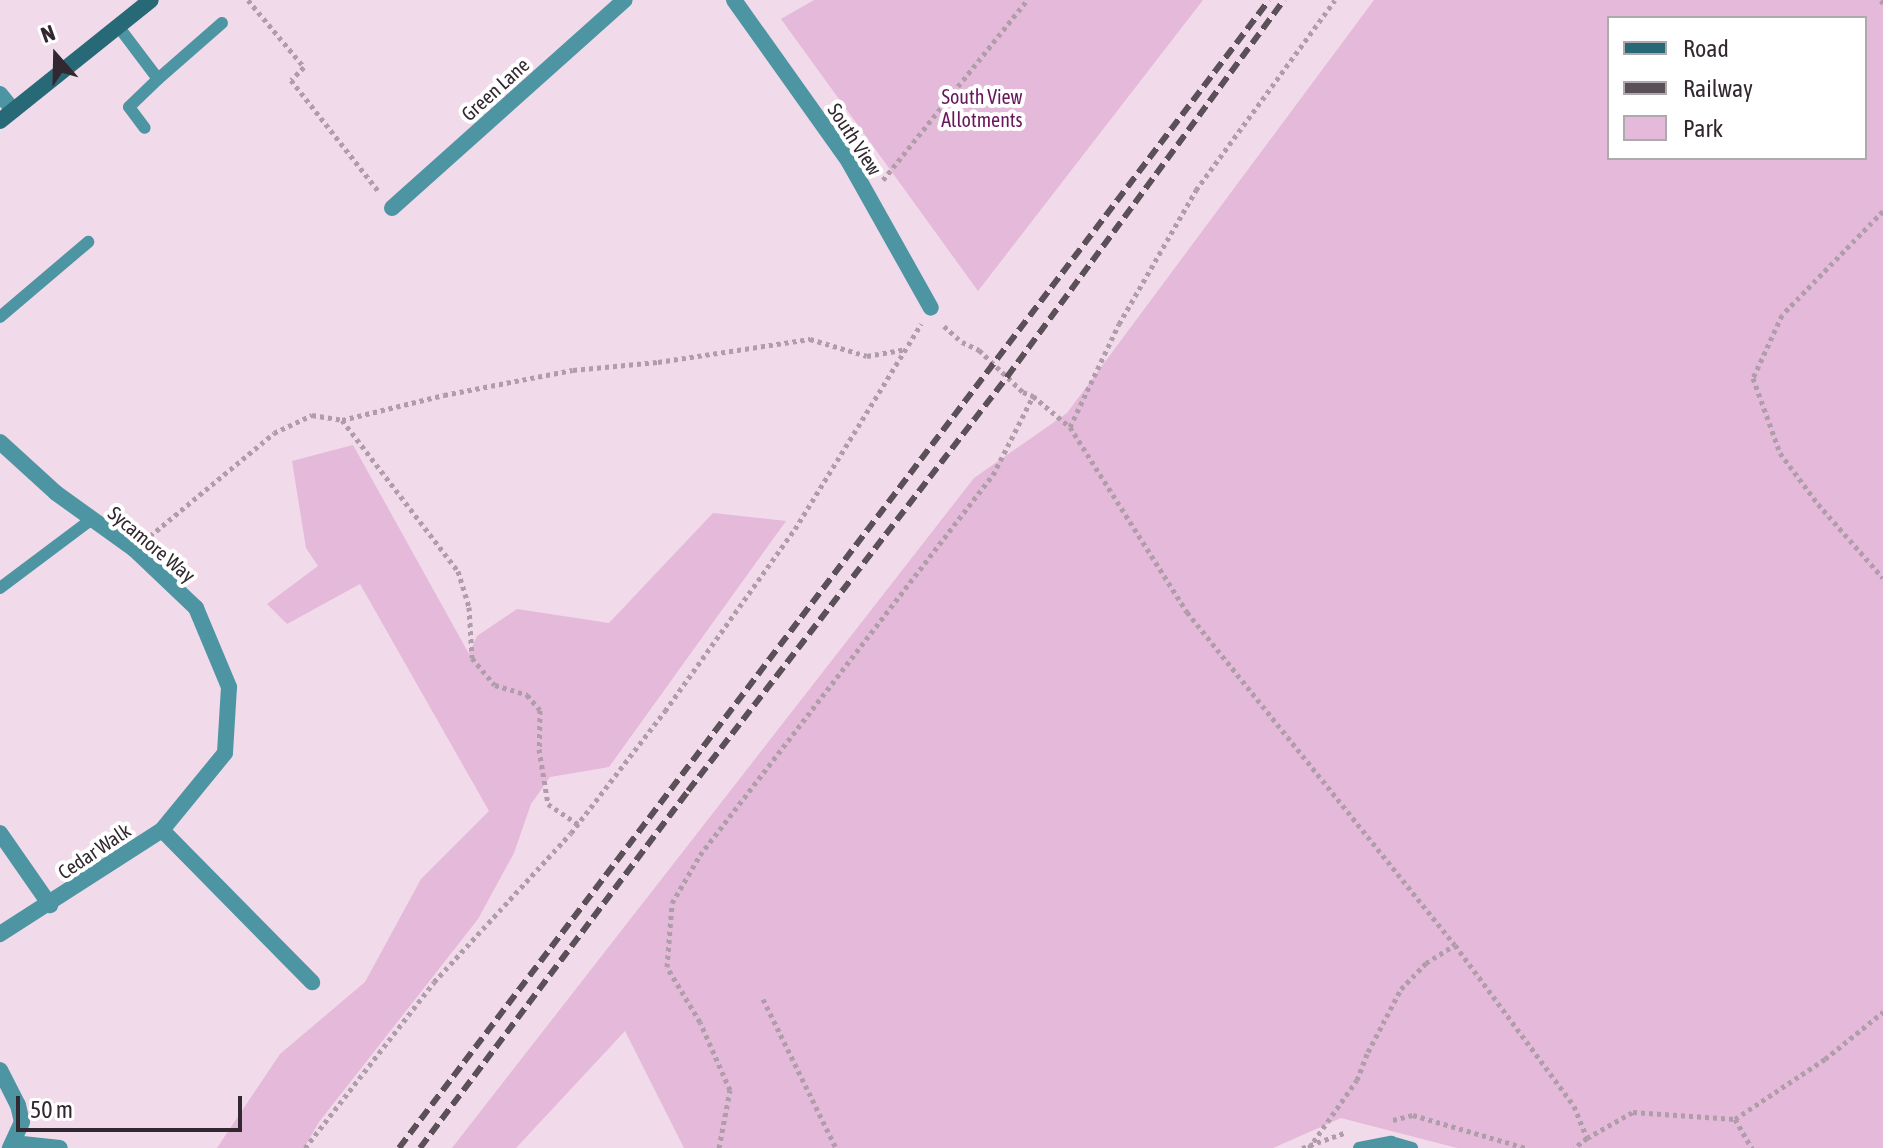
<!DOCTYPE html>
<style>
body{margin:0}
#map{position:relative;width:1883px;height:1148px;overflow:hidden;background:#f1daea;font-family:"Asap Condensed",sans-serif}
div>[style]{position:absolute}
.green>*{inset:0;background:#e4b9d9}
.path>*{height:5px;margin-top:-2.5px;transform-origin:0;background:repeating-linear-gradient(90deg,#af9da9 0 4px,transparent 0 8px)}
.lane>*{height:12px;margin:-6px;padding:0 6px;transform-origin:6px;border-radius:6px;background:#4d95a3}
.street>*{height:16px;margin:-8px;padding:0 8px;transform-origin:8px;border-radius:8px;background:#4d95a3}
.secondary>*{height:16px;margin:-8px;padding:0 8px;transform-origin:8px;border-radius:8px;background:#276976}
.rail>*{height:6px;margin-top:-3px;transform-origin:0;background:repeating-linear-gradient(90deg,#5b4f58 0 12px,transparent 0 18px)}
span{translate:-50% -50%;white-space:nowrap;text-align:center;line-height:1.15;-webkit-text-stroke:8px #fff;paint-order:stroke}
.street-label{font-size:20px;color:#322930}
.park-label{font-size:20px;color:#67175a}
.legend{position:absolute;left:1607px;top:16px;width:260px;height:144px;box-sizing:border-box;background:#fff;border:2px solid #ada9ac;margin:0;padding:10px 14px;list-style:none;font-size:24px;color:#322930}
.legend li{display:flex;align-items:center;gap:16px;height:40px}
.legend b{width:40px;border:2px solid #ada9ac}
.north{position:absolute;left:16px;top:16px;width:80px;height:80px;-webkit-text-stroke:6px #fff;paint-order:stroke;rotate:340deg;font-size:22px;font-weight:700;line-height:32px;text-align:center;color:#322930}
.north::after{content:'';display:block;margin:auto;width:28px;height:36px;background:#322930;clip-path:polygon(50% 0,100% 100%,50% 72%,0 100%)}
.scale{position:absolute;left:16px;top:1096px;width:226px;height:36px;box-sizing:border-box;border:4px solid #322930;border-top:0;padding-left:10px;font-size:24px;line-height:28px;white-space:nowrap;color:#322930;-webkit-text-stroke:6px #fff;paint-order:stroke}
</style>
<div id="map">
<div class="green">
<div style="clip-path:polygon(814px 0,1203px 0,978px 291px,781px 19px)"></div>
<div style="clip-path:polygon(evenodd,1374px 0,1883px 0,1883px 1148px,1457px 1148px,1341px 1118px,1273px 1148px,684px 1148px,625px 1031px,516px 1148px,452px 1148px,974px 478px,1067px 413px,1374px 0,1609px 18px,1865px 18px,1865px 158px,1609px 158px,1609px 18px)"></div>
<div style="clip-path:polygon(353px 445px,469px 654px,477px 636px,517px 609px,609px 623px,713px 513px,786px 521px,609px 767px,550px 777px,531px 804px,514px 853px,478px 919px,319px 1122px,304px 1148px,217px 1148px,280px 1054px,365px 982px,421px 879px,489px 811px,360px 584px,287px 624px,267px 604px,318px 566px,306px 548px,292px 461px)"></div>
</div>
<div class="path">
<div style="left:248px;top:0;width:87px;rotate:50.1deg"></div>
<div style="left:304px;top:67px;width:18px;rotate:135deg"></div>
<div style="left:291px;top:80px;width:142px;rotate:51.8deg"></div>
<div style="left:1881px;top:0;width:4px;rotate:56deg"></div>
<div style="left:883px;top:180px;width:231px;rotate:-51.3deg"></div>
<div style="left:1883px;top:211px;width:145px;rotate:134.2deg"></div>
<div style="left:1782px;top:315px;width:69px;rotate:114.7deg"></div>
<div style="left:1753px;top:378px;width:80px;rotate:70.2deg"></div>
<div style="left:1780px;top:453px;width:64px;rotate:53.3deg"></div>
<div style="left:1818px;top:504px;width:98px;rotate:48.7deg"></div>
<div style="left:944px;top:326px;width:24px;rotate:42deg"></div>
<div style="left:962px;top:342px;width:19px;rotate:25deg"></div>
<div style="left:979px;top:350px;width:61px;rotate:43.7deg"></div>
<div style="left:1023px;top:392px;width:11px;rotate:22deg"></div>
<div style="left:1033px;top:396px;width:48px;rotate:40deg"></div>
<div style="left:1070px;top:427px;width:219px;rotate:57.7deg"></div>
<div style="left:1187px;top:612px;width:427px;rotate:51.2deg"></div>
<div style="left:1455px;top:945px;width:200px;rotate:53.5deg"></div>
<div style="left:1574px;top:1106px;width:35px;rotate:68deg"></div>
<div style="left:1587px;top:1138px;width:16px;rotate:142deg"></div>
<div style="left:342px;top:420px;width:105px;rotate:-13.8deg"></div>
<div style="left:444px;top:395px;width:131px;rotate:-11deg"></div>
<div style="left:573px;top:370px;width:85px;rotate:-5.4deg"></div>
<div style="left:658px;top:362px;width:154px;rotate:-8.6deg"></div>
<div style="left:810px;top:339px;width:59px;rotate:16.6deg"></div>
<div style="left:867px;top:356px;width:39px;rotate:-10deg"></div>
<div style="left:1070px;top:427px;width:114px;rotate:-64.6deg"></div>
<div style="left:1119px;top:324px;width:155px;rotate:-60.1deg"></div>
<div style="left:1196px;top:190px;width:235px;rotate:-53.8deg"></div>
<div style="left:150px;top:536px;width:161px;rotate:-39.7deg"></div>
<div style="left:274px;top:433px;width:42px;rotate:-25.3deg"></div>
<div style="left:312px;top:415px;width:30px;rotate:9deg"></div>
<div style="left:342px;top:420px;width:190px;rotate:52.5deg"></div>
<div style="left:458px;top:571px;width:38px;rotate:73deg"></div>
<div style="left:469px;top:607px;width:51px;rotate:86.6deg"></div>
<div style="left:472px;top:658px;width:35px;rotate:50deg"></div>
<div style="left:495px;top:685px;width:34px;rotate:17deg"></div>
<div style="left:527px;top:695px;width:20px;rotate:49deg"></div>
<div style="left:540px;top:710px;width:39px;rotate:91deg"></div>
<div style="left:539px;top:749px;width:56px;rotate:80.7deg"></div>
<div style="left:548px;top:804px;width:36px;rotate:34deg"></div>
<div style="left:763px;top:999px;width:166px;rotate:63.9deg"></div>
<div style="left:1735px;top:1119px;width:108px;rotate:-33.7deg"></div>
<div style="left:1825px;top:1059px;width:75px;rotate:-39deg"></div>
<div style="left:1393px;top:1120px;width:21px;rotate:-14deg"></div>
<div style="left:1413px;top:1115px;width:118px;rotate:16.3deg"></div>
<div style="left:1587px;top:1138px;width:53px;rotate:-29.5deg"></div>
<div style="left:1633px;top:1112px;width:102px;rotate:3.9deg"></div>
<div style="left:1735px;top:1119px;width:34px;rotate:60deg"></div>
<div style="left:305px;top:1148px;width:210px;rotate:-52.1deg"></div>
<div style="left:434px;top:982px;width:202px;rotate:-47.4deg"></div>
<div style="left:571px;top:833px;width:154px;rotate:-52.4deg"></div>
<div style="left:665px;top:711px;width:224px;rotate:-54.5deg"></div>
<div style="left:795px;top:529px;width:241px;rotate:-58.4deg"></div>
<div style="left:719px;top:1148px;width:59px;rotate:-79.3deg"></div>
<div style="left:730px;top:1090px;width:74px;rotate:-113.8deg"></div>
<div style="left:700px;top:1022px;width:64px;rotate:-121deg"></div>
<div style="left:667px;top:967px;width:64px;rotate:-85.5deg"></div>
<div style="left:672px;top:903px;width:56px;rotate:-59.7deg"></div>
<div style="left:700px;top:855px;width:480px;rotate:-52.4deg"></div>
<div style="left:993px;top:475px;width:89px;rotate:-63.1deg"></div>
<div style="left:1302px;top:1148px;width:45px;rotate:-19.7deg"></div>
<div style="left:1309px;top:1148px;width:83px;rotate:-54.8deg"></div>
<div style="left:1357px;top:1080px;width:30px;rotate:-69deg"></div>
<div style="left:1368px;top:1052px;width:71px;rotate:-62.4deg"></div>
<div style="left:1401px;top:989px;width:36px;rotate:-46deg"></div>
<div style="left:1426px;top:963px;width:34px;rotate:-32deg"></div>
</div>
<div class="lane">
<div style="left:118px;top:26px;width:66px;rotate:53deg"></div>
<div style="left:158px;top:79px;width:40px;rotate:136deg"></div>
<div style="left:129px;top:107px;width:26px;rotate:53deg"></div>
<div style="left:158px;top:79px;width:85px;rotate:-41.2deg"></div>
<div style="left:0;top:317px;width:116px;rotate:-40.4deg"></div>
<div style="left:0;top:588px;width:115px;rotate:-36.9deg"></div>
<div style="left:1359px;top:1148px;width:33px;rotate:-11deg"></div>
<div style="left:1391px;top:1142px;width:22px;rotate:16deg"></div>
</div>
<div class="street">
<div style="left:734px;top:0;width:199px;rotate:54.6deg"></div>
<div style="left:849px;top:162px;width:167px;rotate:60.7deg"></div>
<div style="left:0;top:94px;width:21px;rotate:51deg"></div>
<div style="left:392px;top:208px;width:312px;rotate:-41.8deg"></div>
<div style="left:0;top:442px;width:76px;rotate:42.3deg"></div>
<div style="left:56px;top:493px;width:96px;rotate:35.7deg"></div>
<div style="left:134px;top:549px;width:86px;rotate:43.6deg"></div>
<div style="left:196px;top:608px;width:86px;rotate:67.3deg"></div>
<div style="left:229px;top:687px;width:66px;rotate:93.5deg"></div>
<div style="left:225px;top:753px;width:99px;rotate:129.3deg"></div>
<div style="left:162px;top:830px;width:193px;rotate:147.3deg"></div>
<div style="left:162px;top:830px;width:214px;rotate:45.4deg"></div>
<div style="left:0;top:833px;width:88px;rotate:55.2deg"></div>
<div style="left:0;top:1070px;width:39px;rotate:63deg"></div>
<div style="left:18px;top:1105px;width:17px;rotate:77deg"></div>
<div style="left:22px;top:1122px;width:29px;rotate:115deg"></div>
<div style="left:13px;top:1143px;width:47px;rotate:6.1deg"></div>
</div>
<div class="secondary">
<div style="left:0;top:121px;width:193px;rotate:-38.7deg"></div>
</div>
<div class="rail">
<div style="left:399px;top:1148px;width:1440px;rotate:-52.84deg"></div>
<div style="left:420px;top:1148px;width:446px;rotate:-53.1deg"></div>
<div style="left:688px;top:791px;width:523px;rotate:-52.38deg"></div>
<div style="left:1007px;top:377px;width:468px;rotate:-53.7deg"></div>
</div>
<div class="street-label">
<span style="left:495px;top:89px;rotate:-42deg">Green Lane</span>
<span style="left:855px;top:139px;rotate:57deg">South View</span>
<span style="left:152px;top:544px;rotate:40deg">Sycamore Way</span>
<span style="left:94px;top:851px;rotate:-34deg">Cedar Walk</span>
</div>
<div class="park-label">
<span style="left:982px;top:108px">South View<br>Allotments</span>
</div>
<ul class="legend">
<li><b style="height:10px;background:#276976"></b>Road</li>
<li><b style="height:10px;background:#5b4f58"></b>Railway</li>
<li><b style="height:22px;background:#e4b9d9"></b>Park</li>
</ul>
<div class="north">N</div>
<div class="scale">50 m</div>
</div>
